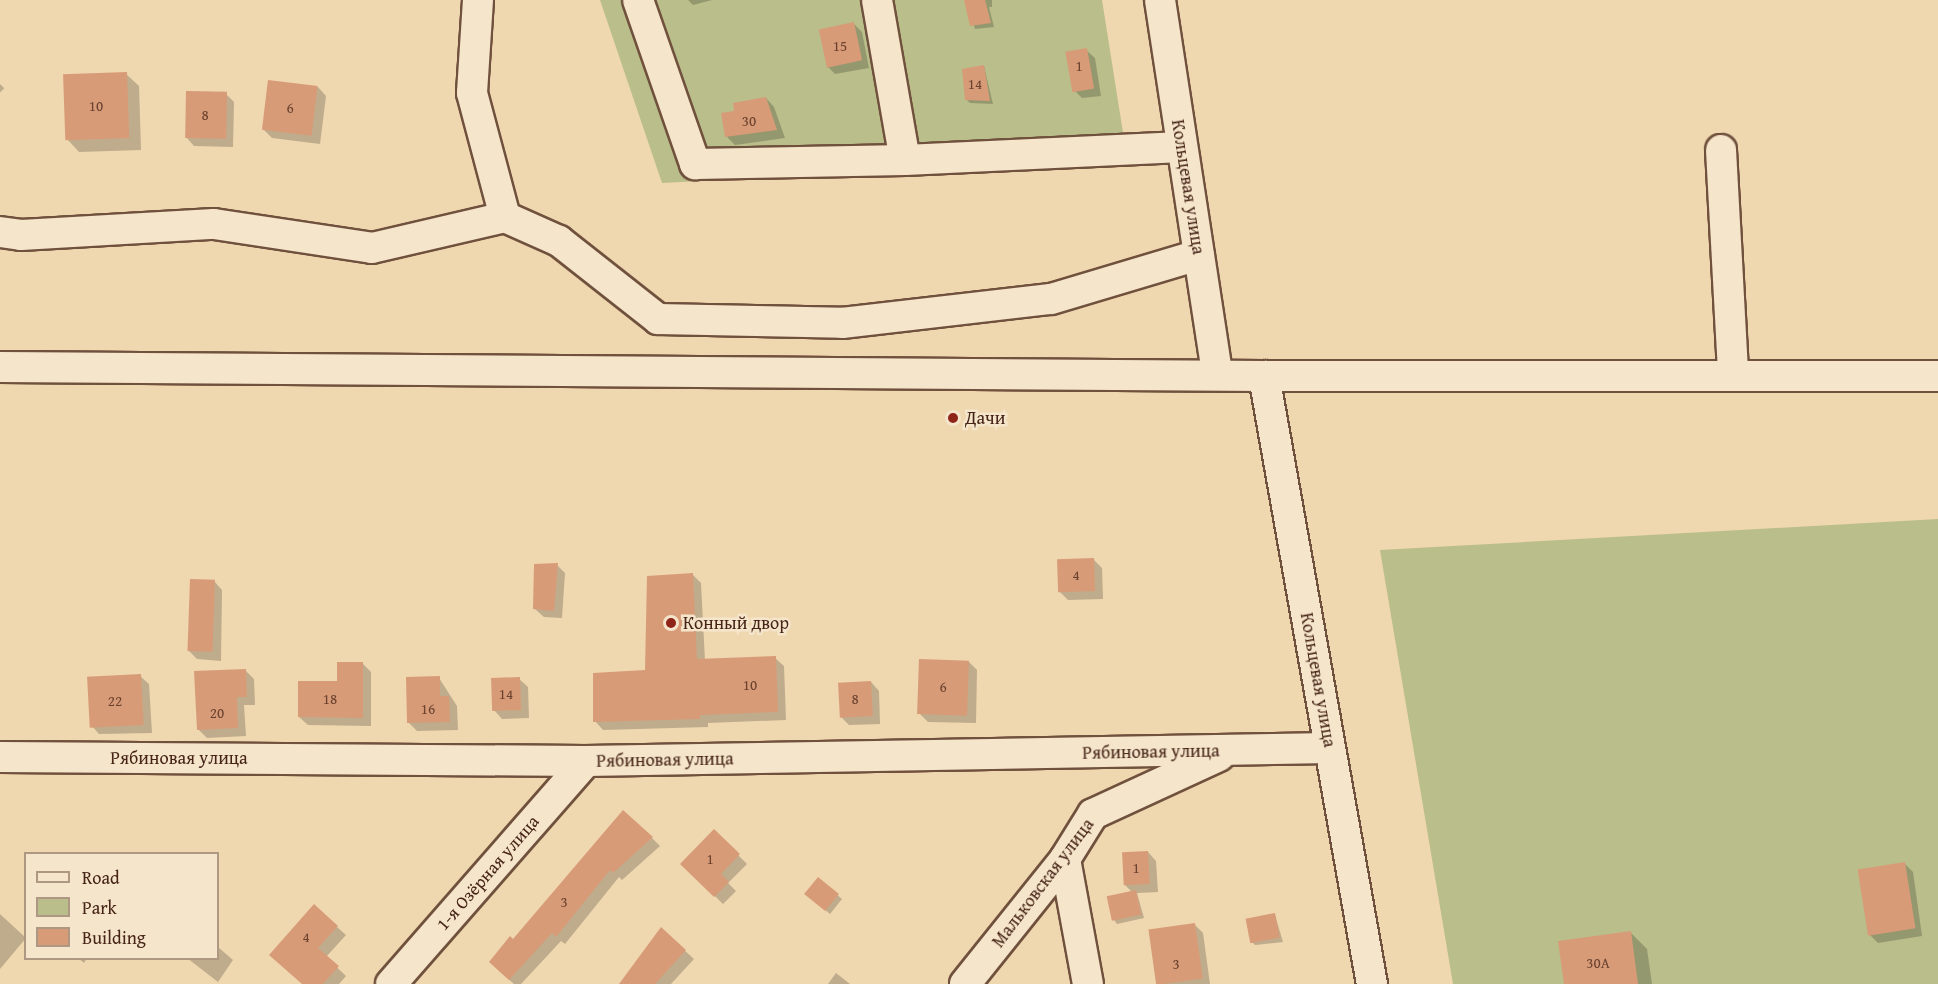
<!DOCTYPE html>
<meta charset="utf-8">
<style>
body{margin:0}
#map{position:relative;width:1938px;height:984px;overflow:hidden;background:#efd7af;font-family:"Gentium Book Plus",serif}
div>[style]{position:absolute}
.green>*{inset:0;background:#babe8a}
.shadow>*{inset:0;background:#0003;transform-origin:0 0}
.building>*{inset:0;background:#d89b78;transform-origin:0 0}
.roads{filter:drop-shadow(2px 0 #70513d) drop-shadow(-2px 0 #70513d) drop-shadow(0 2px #70513d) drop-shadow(0 -2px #70513d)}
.minor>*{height:30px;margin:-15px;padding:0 15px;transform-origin:15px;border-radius:15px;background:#f5e5cb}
.dots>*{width:16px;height:16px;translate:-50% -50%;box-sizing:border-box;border:3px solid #f5e5cb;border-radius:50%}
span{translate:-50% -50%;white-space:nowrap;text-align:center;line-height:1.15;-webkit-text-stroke:5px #f5e5cb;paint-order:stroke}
.number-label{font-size:15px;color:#6a422f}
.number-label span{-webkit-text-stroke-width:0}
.street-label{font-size:18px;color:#462417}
.poi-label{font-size:18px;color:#462417}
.left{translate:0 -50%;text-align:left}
.legend{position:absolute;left:24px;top:852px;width:195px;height:108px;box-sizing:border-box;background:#f5e5cb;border:2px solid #af9883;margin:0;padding:8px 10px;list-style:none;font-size:18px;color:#462417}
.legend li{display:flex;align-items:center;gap:12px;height:30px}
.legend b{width:30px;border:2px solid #af9883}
</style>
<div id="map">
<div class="green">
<div style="clip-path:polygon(600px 0,1102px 0,1127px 158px,662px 183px)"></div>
<div style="clip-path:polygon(1938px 519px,1938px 984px,1453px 984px,1380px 550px)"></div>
</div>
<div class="shadow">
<div style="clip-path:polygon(688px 0,712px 0,693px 5px)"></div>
<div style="clip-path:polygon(966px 0,992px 0,992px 7px,989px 7px,994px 27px,975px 29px)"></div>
<div style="clip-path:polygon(854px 24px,862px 32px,869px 68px,835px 74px,827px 66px)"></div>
<div style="clip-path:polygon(1086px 50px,1095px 58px,1101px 96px,1082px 98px,1073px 89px)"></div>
<div style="clip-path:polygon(984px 66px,993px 104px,970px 103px,966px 99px)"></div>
<div style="clip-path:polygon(126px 74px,139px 86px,141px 150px,79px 152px,67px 139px)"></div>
<div style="left:0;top:84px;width:6px;height:61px;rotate:45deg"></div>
<div style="clip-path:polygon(318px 87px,326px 96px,320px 144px,272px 138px,264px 130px)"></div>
<div style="clip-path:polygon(226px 94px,234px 102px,233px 147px,194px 146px,186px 137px)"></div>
<div style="clip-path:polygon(766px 98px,774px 107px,785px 138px,735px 145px,727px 137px,736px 112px)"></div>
<div style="clip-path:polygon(1093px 559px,1102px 568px,1103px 599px,1068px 600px,1060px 592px)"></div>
<div style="clip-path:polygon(557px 565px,565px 573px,562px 618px,544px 617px,535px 609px)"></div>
<div style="clip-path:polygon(693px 575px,701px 583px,705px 661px,775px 658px,784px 666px,786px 720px,708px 723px,708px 727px,603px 730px,595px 721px,646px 671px)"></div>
<div style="clip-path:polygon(214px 581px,222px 590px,221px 661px,197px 659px,189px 651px)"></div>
<div style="clip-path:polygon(969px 662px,977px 670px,976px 723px,928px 722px,919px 713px)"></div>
<div style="clip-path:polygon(363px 664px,371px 672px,371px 726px,308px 725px,299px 717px)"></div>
<div style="clip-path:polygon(245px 670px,254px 679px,255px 705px,244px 705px,246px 736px,207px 738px,198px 729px)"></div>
<div style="clip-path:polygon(140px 676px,149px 684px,152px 733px,99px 734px,91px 725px)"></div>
<div style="clip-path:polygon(439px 678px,457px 706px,458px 730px,417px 731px,409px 723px)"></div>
<div style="clip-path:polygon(519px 679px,528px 687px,529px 718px,502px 719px,494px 710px)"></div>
<div style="clip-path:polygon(871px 682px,879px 691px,880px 724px,849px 725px,841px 717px)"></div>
<div style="clip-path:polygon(714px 831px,747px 864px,728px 883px,736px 891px,723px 904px,682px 864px)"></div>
<div style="clip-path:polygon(652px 838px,660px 846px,622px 880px,619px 877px,565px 944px,561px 941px,521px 984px,514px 984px,499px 971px,514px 941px)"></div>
<div style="clip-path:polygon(1148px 852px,1156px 861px,1158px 892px,1137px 893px,1144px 918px,1117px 924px,1114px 920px,1132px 892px,1125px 885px)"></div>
<div style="clip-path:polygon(1904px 863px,1913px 872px,1922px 936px,1878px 943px,1869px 934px)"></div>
<div style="clip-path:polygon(818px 879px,842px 899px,830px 914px,809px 896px)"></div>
<div style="clip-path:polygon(0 914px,26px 938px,0 969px)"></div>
<div style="clip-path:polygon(1275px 915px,1283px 942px,1255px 945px,1251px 941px)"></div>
<div style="clip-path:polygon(1194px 924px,1203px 933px,1210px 984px,1157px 984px,1149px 930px)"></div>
<div style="clip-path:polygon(337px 927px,346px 935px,326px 957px,346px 976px,339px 984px,303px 984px,279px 963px)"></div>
<div style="clip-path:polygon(661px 929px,694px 959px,671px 984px,625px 984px)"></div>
<div style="clip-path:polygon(1631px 933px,1647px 949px,1652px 984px,1565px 984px)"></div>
<div style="clip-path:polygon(218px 947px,233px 960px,218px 982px,187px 958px,218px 958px)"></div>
<div style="clip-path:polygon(78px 958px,87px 958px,84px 963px)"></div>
<div style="clip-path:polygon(836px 973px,850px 984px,828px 984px)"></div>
</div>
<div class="building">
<div style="clip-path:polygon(964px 0,985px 0,991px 23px,970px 26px)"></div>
<div style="left:854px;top:22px;width:39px;height:36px;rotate:78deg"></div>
<div style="left:1087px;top:48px;width:41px;height:22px;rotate:80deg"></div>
<div style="clip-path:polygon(984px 65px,990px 101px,965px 100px,962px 69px)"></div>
<div style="left:127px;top:72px;width:66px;height:64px;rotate:88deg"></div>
<div style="left:268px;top:80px;width:50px;height:50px;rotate:7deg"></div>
<div style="left:186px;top:91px;width:41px;height:47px;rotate:1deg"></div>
<div style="clip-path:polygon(766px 97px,777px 130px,725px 137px,721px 113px,734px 111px,733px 103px)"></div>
<div style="left:1094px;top:558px;width:33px;height:37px;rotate:88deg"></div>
<div style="clip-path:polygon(558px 563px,554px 611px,533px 609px,534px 564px)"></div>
<div style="clip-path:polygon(693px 573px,697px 659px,776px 656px,778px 712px,700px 715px,700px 719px,593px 722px,593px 673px,645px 670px,647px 576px)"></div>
<div style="left:190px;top:579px;width:25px;height:72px;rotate:2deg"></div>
<div style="left:919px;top:659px;width:50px;height:55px;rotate:2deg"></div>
<div style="clip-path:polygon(337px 662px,363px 662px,363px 718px,298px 717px,298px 681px,337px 681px)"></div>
<div style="clip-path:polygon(246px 669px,247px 697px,237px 697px,238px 728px,197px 730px,194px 671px)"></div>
<div style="left:141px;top:674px;width:51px;height:54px;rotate:87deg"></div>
<div style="clip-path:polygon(440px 676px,440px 696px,449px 696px,450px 722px,407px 723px,406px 677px)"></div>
<div style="left:520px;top:677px;width:33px;height:29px;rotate:88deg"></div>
<div style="left:871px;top:681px;width:35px;height:33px;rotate:87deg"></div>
<div style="clip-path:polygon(623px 810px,653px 837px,613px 873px,610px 870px,556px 937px,552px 933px,509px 980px,489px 962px,510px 936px,513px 939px)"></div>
<div style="clip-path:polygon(714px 829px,740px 854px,721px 874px,729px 882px,714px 897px,680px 864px)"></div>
<div style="left:1148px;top:851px;width:33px;height:26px;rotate:87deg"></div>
<div style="left:1905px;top:862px;width:67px;height:48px;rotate:81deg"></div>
<div style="left:818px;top:877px;width:27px;height:22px;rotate:39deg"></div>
<div style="left:1136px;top:890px;width:25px;height:30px;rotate:78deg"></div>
<div style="clip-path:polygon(314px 904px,338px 926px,318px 948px,339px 966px,323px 984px,302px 984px,269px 955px)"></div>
<div style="left:1275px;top:913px;width:25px;height:30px;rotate:79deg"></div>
<div style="left:1195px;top:923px;width:56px;height:47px;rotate:82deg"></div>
<div style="clip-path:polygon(661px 927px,686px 950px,655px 984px,619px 984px)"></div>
<div style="clip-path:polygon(1631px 931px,1638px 984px,1564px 984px,1558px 941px)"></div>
</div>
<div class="roads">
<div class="minor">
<div style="left:478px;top:0;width:93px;rotate:93.7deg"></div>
<div style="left:472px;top:93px;width:128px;rotate:75.1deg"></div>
<div style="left:638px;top:0;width:174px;rotate:70.8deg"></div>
<div style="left:695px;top:164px;width:210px;rotate:-1.1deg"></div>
<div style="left:905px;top:160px;width:277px;rotate:-2.7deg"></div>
<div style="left:877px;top:0;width:162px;rotate:80.1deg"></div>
<div style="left:1160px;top:0;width:377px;rotate:81.3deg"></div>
<div style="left:1721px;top:150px;width:223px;rotate:86.9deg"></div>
<div style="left:0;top:232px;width:21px;rotate:8deg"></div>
<div style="left:21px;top:235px;width:193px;rotate:-3.3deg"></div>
<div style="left:214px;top:224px;width:160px;rotate:8.6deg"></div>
<div style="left:372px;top:248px;width:137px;rotate:-13.1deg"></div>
<div style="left:505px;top:217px;width:59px;rotate:24deg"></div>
<div style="left:559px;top:241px;width:126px;rotate:38.2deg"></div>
<div style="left:658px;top:319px;width:184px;rotate:1.2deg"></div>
<div style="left:842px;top:323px;width:210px;rotate:-6.6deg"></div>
<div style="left:1051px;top:299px;width:154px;rotate:-16.6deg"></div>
<div style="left:0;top:367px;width:1264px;rotate:0.41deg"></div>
<div style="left:1264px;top:376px;width:674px"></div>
<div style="left:1264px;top:376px;width:618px;rotate:79.93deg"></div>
<div style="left:0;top:757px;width:586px;rotate:0.39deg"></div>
<div style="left:586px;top:761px;width:744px;rotate:-1deg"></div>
<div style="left:1065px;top:859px;width:127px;rotate:79.6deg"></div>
<div style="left:391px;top:984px;width:296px;rotate:-48.8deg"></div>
<div style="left:965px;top:984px;width:160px;rotate:-51.3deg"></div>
<div style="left:1065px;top:859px;width:53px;rotate:-58.1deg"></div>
<div style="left:1093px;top:814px;width:139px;rotate:-24.7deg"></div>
</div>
</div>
<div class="dots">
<div style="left:953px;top:418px;background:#8f2418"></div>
<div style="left:671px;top:623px;background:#8f2418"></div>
</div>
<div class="number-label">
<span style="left:840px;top:46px">15</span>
<span style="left:1079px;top:66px">1</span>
<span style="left:975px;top:84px">14</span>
<span style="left:96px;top:106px">10</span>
<span style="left:290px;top:108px">6</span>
<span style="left:205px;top:115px">8</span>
<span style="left:749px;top:121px">30</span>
<span style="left:1076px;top:575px">4</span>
<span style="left:750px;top:685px">10</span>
<span style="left:943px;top:687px">6</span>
<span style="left:506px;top:694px">14</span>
<span style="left:330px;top:699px">18</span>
<span style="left:855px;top:699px">8</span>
<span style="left:115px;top:701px">22</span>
<span style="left:428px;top:709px">16</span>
<span style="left:217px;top:713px">20</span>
<span style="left:710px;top:859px">1</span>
<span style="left:1136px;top:868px">1</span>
<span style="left:564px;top:902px">3</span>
<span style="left:306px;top:937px">4</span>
<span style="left:1598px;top:963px">30А</span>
<span style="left:1176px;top:964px">3</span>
</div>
<div class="street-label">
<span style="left:1188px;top:187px;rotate:81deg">Кольцевая улица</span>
<span style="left:1318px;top:680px;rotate:80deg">Кольцевая улица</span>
<span style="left:1151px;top:752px;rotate:-1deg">Рябиновая улица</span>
<span style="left:179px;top:758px">Рябиновая улица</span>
<span style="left:665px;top:760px;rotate:-1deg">Рябиновая улица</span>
<span style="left:488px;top:873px;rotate:-49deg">1-я Озёрная улица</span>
<span style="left:1043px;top:883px;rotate:-53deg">Мальковская улица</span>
</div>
<div class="poi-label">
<span class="left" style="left:965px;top:418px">Дачи</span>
<span class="left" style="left:683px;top:623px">Конный двор</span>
</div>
<ul class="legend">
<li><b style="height:8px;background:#f5e5cb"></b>Road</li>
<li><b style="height:16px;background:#babe8a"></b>Park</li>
<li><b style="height:16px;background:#d89b78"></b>Building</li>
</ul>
</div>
